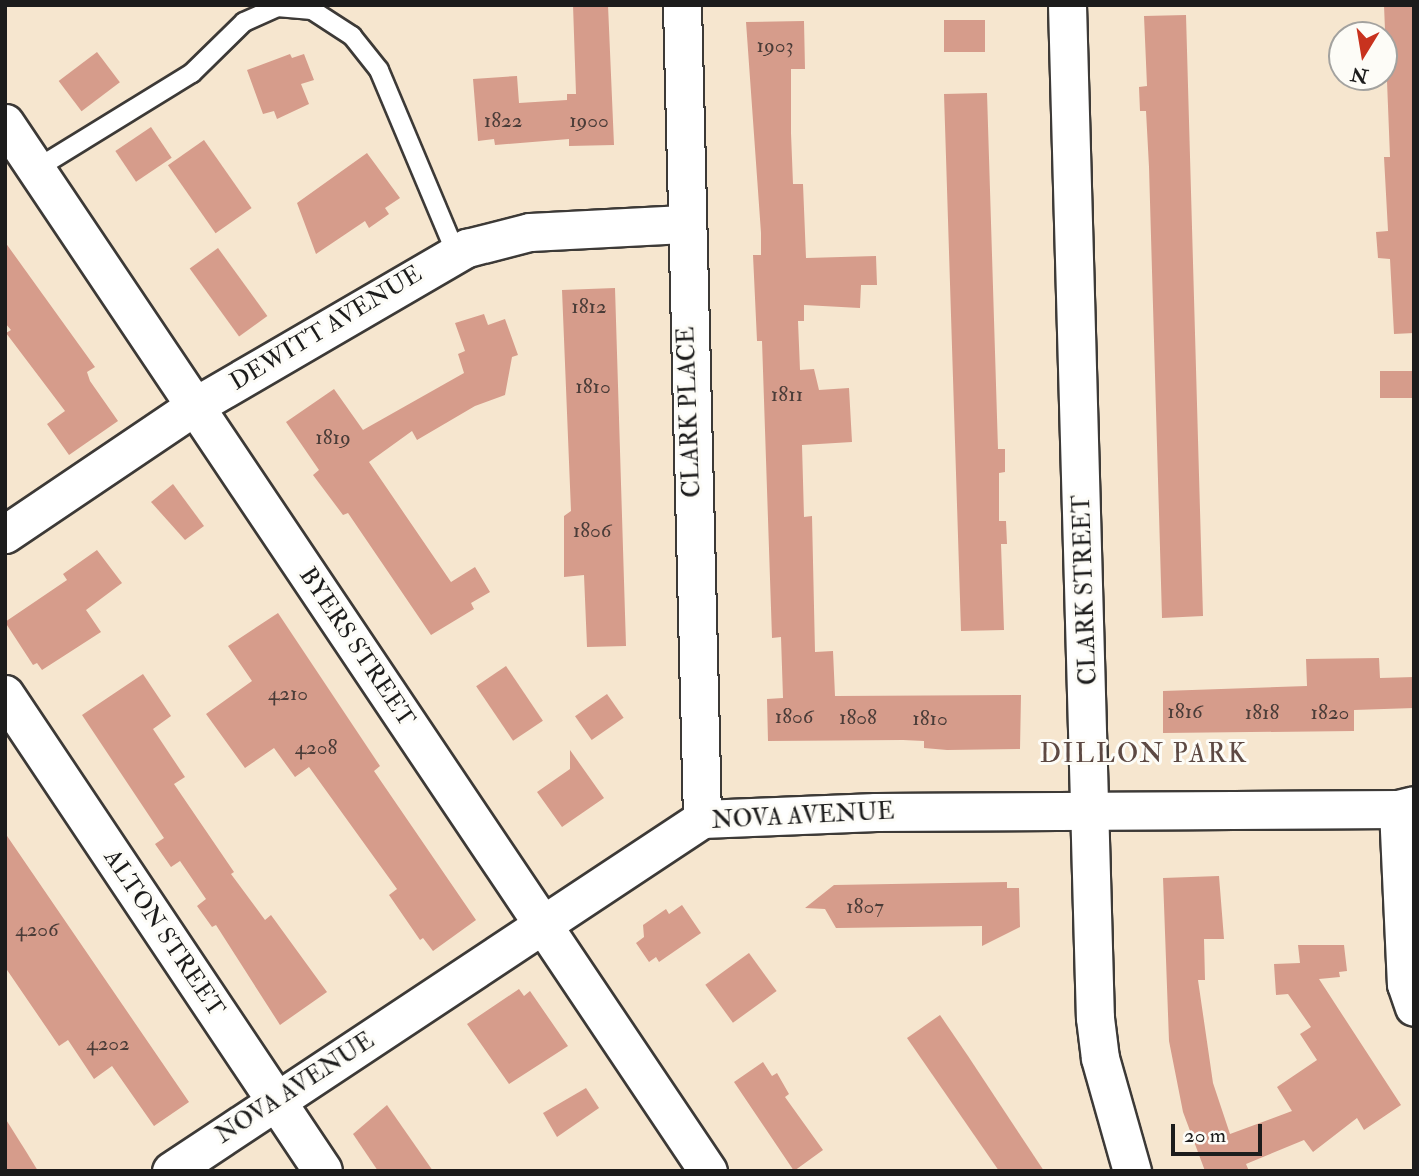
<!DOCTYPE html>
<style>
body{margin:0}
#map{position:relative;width:1419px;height:1176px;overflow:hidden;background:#f6e6cf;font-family:"IM FELL Double Pica",serif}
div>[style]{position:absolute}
.building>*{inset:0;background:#d69c8b;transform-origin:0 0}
.roads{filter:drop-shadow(2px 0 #3d3a37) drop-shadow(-2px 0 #3d3a37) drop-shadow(0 2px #3d3a37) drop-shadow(0 -2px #3d3a37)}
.service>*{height:18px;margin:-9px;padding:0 9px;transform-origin:9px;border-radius:9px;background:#fff}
.minor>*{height:37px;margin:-18.5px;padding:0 18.5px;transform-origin:18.5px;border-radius:18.5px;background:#fff}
.tertiary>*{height:38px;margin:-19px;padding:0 19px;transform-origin:19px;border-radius:19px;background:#fff}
span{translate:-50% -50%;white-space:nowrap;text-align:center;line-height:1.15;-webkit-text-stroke:6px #fdfcf7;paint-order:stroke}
.number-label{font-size:21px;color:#4a3c38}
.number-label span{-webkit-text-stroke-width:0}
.street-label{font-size:24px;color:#1c1c1c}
.neighbourhood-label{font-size:26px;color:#5d4943;letter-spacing:2px}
.frame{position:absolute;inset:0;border:7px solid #1c1c1c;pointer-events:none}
.north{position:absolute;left:1328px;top:21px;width:70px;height:70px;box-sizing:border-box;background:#fdfcf7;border:2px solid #a3a29f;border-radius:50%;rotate:191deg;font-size:19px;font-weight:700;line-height:28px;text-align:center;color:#1c1c1c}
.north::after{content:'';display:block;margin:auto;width:24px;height:32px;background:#c8321e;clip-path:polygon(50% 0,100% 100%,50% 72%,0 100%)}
.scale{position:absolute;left:1171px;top:1124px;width:91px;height:32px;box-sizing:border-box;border:4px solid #1c1c1c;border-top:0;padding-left:9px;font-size:21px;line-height:24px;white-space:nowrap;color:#1c1c1c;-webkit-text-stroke:5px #fdfcf7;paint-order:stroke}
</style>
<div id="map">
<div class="building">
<div style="clip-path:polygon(573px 5px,608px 5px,614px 145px,569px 146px,569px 139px,495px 145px,494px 139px,478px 141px,473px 79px,517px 76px,519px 103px,567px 100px,567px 94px,576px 94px)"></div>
<div style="clip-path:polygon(1384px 5px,1414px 5px,1414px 333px,1394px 334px,1390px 259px,1378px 258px,1376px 232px,1388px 231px,1384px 157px,1390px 157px)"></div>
<div style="clip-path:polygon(1186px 15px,1203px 616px,1162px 618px,1149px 167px,1146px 111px,1140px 111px,1139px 87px,1147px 86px,1144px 16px)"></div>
<div style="left:944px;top:20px;width:41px;height:32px"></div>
<div style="clip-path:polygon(804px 21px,805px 69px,791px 69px,791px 133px,793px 184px,803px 184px,806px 258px,876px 256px,877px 285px,861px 285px,860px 308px,804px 305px,804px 321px,798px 321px,800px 370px,814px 369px,819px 390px,849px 388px,852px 442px,802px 445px,804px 517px,812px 516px,815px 652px,833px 651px,835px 696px,1021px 695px,1020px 749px,947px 750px,924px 748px,924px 741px,903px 740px,768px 741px,767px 699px,783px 698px,781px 637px,772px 638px,762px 341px,757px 341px,753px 255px,761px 255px,761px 233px,746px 22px)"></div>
<div style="left:97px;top:52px;width:38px;height:48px;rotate:53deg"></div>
<div style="clip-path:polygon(290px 54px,292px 58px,304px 54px,314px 80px,301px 84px,309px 104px,277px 119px,274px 111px,263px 114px,247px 70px)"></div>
<div style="clip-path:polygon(987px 93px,998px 449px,1005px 449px,1005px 472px,999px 473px,999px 521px,1006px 521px,1007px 544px,1001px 544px,1004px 630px,961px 631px,944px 94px)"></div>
<div style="left:151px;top:127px;width:37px;height:43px;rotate:56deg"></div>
<div style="left:204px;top:140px;width:83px;height:44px;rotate:55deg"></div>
<div style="clip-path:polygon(367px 153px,400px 198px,385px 208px,389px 214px,369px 228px,365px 221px,316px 254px,297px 203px)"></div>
<div style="clip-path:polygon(5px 242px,95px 367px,87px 372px,90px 381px,118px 421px,69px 455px,47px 424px,65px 411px,6px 333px,11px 330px,5px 323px)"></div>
<div style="left:218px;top:248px;width:84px;height:35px;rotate:54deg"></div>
<div style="clip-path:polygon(615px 288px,626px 646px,587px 647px,584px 575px,564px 577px,564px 516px,571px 511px,562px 290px)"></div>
<div style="clip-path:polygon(484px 314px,488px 325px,505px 319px,518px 355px,512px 357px,505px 395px,475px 406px,417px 440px,412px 431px,369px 462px,451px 582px,475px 567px,490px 592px,471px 603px,474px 609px,431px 635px,348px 513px,343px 515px,313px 475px,319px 470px,286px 422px,334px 389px,363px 430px,464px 373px,458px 354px,465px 351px,455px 323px)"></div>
<div style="left:1414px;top:371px;width:27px;height:34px;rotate:90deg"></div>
<div style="clip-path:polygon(173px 484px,204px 526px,185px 540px,151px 502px)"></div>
<div style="clip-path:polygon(97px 550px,122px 583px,86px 610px,101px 632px,42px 670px,37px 663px,33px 665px,5px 622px,67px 580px,63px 574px)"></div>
<div style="clip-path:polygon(278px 613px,380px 766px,374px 771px,476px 920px,433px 951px,423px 938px,420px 940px,389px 895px,397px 889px,309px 767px,295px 777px,274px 748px,245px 768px,206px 714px,252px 681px,228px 646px)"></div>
<div style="clip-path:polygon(1379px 658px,1380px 678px,1414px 677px,1414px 708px,1354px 710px,1354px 731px,1163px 733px,1163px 691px,1307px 686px,1306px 659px)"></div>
<div style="left:506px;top:666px;width:66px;height:36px;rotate:56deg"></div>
<div style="clip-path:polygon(143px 674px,171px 716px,153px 729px,185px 777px,174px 784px,234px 872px,231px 874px,265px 920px,271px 915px,327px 992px,280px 1025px,216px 925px,212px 927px,197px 906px,206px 899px,180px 861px,171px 867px,155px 844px,164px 838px,82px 715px)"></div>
<div style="left:607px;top:694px;width:29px;height:39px;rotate:55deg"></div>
<div style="clip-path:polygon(570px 750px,604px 798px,562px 827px,537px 792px,570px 769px)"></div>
<div style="clip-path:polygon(5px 833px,189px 1102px,154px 1126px,112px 1066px,94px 1079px,68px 1040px,59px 1046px,5px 967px)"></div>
<div style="clip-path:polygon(1219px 876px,1224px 939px,1204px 939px,1205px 980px,1198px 980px,1213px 1083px,1230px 1134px,1292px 1111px,1277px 1087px,1317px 1060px,1300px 1034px,1311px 1027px,1288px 994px,1276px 995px,1274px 964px,1300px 963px,1298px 945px,1344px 945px,1347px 971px,1339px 972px,1340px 977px,1319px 979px,1401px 1105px,1364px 1130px,1357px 1118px,1313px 1152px,1304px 1140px,1246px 1164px,1249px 1171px,1205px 1171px,1183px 1112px,1169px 1041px,1163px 878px)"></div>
<div style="clip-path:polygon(1007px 882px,1007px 888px,1019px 888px,1020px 927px,982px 946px,982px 926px,836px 928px,825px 909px,805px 908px,834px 885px)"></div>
<div style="clip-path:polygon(682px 905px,701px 933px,659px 962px,656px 957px,649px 962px,636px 943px,644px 937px,643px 925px,666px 909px,669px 914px)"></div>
<div style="left:749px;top:953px;width:47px;height:54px;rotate:54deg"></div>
<div style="clip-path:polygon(519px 989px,524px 996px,530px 991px,568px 1046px,509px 1084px,467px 1024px)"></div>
<div style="clip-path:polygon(940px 1015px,968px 1056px,1044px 1171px,999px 1171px,907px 1038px)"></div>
<div style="clip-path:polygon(763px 1062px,772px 1076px,777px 1073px,789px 1094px,785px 1097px,823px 1150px,794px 1171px,734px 1082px)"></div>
<div style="clip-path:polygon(586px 1088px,599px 1108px,557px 1137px,543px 1113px)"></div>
<div style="clip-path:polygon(387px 1105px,433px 1171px,378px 1171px,353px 1134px)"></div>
<div style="clip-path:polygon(5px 1118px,27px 1153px,38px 1171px,5px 1171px)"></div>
</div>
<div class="roads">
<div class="service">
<div style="left:36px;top:169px;width:183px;rotate:-31.6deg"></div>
<div style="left:192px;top:73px;width:73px;rotate:-44.4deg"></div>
<div style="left:244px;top:22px;width:36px;rotate:-24deg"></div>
<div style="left:277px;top:7px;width:35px;rotate:5deg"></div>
<div style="left:312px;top:10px;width:48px;rotate:33deg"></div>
<div style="left:352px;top:36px;width:43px;rotate:51.5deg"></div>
<div style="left:379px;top:70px;width:199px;rotate:67.2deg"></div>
</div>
<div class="minor">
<div style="left:682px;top:5px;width:814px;rotate:88.59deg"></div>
<div style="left:1067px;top:5px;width:1013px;rotate:88.42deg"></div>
<div style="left:1095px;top:1018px;width:40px;rotate:82.9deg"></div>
<div style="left:1100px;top:1058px;width:117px;rotate:74.2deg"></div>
<div style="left:5px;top:123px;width:1262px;rotate:56.15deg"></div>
<div style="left:5px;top:534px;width:229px;rotate:-34deg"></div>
<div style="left:195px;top:406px;width:315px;rotate:-30.2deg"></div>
<div style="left:467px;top:248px;width:65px;rotate:-14.3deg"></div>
<div style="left:530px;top:232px;width:154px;rotate:-3deg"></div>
<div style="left:1398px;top:809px;width:175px;rotate:87.4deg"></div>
<div style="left:1406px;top:984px;width:24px;rotate:71deg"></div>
<div style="left:171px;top:1171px;width:637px;rotate:-33.54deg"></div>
<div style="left:702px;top:819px;width:174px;rotate:-2.3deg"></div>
<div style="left:876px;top:812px;width:522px;rotate:-0.33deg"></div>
<div style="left:1398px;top:809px;width:16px;rotate:-14deg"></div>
</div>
<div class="tertiary">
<div style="left:5px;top:695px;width:572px;rotate:56.25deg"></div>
</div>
</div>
<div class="number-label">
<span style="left:775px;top:46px">1903</span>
<span style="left:503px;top:121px">1822</span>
<span style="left:589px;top:121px">1900</span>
<span style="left:589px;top:307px">1812</span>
<span style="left:593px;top:387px">1810</span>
<span style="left:787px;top:395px">1811</span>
<span style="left:333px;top:438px">1819</span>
<span style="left:592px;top:531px">1806</span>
<span style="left:288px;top:694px">4210</span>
<span style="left:1185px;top:712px">1816</span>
<span style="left:1262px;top:713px">1818</span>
<span style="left:1330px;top:713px">1820</span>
<span style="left:794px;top:717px">1806</span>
<span style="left:858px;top:718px">1808</span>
<span style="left:930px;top:719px">1810</span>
<span style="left:316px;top:748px">4208</span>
<span style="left:865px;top:907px">1807</span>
<span style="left:37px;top:930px">4206</span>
<span style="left:108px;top:1044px">4202</span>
</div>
<div class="street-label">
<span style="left:326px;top:328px;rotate:-31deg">DEWITT AVENUE</span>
<span style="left:689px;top:412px;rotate:-92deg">CLARK PLACE</span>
<span style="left:1085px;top:590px;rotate:-92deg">CLARK STREET</span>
<span style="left:357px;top:647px;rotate:56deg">BYERS STREET</span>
<span style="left:803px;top:816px;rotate:-3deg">NOVA AVENUE</span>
<span style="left:164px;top:933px;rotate:56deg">ALTON STREET</span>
<span style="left:295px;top:1088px;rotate:-33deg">NOVA AVENUE</span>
</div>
<div class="neighbourhood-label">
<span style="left:1144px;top:755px">DILLON PARK</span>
</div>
<div class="frame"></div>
<div class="north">N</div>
<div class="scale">20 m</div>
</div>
